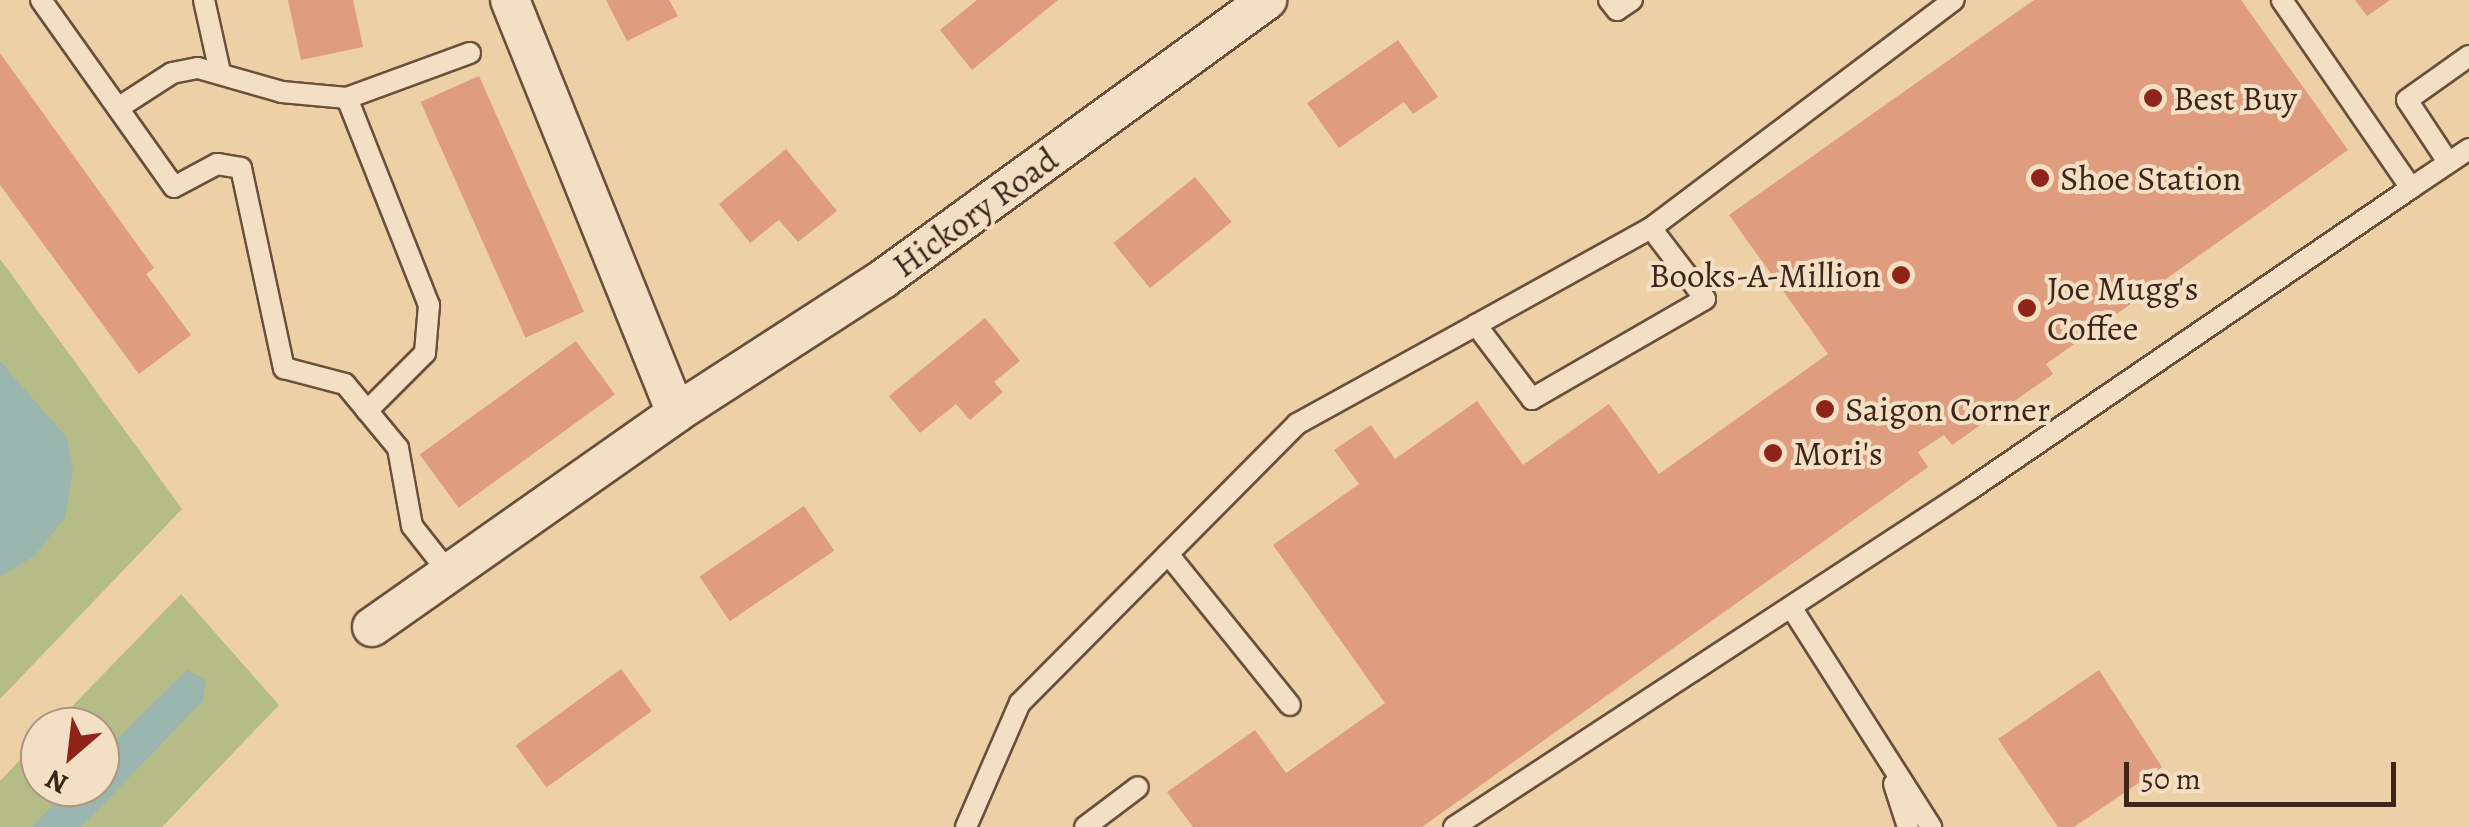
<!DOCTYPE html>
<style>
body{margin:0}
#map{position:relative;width:2469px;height:827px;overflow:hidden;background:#edd0a5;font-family:Alegreya,serif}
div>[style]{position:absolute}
.green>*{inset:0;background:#b6bc88}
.water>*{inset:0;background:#9bb5af}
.building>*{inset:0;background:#df9c7f;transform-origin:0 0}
.roads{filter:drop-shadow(2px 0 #6a4f3c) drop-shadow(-2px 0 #6a4f3c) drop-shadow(0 2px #6a4f3c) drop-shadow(0 -2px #6a4f3c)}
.service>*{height:20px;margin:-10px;padding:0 10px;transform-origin:10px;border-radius:10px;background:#f3e0c4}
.minor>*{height:38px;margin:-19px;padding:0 19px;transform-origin:19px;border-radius:19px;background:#f3e0c4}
.dots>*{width:28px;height:28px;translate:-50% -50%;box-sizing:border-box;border:5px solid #f3e0c4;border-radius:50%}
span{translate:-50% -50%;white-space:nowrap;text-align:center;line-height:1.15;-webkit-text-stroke:8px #f3e0c4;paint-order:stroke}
.poi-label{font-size:35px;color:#3e2419}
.left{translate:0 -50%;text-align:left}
.right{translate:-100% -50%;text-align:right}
.street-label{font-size:35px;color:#3e2419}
.north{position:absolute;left:20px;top:707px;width:100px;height:100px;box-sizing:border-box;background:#f3e0c4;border:2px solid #ab9580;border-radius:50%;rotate:208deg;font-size:28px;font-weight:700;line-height:40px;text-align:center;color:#3e2419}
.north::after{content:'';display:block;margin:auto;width:35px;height:45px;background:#8f2418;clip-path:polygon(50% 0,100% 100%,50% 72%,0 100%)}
.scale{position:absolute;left:2124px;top:762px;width:272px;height:45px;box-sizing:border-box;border:5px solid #3e2419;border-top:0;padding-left:12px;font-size:30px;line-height:35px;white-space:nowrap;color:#3e2419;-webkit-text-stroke:8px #f3e0c4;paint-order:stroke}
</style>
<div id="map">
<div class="green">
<div style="clip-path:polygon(0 259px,182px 509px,0 699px)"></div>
<div style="clip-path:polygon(181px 594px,279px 705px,162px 827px,0 827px,0 781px,40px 739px,40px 787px,100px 787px,100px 727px,52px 727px)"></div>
</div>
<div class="water">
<div style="clip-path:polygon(0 361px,67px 438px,73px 469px,65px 518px,34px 556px,0 577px)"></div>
<div style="clip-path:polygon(187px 670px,206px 680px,203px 701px,81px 827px,32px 827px,70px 787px,100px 787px,100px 756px)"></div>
</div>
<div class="building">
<div style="clip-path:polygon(288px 0,353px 0,363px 47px,301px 60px)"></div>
<div style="clip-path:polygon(606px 0,669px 0,678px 16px,627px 41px)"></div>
<div style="clip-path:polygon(977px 0,1058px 0,972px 70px,940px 30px)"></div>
<div style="clip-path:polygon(2034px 0,2241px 0,2348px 150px,2046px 364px,2053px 374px,1952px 445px,1944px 435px,1918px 452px,1928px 467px,1422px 827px,1193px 827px,1167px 792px,1255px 730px,1286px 773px,1385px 703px,1273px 545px,1359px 484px,1334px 450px,1371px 425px,1395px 459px,1477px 401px,1523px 465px,1609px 404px,1659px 474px,1828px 354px,1729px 215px)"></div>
<div style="clip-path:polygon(2355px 0,2390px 0,2367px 16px)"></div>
<div style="clip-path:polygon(1398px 40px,1438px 97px,1413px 114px,1404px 102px,1339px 148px,1307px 103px)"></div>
<div style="clip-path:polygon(0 53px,154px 268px,146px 274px,191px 335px,139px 374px,0 185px)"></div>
<div style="left:479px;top:76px;width:258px;height:64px;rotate:66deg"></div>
<div style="clip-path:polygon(786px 149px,837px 211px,798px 242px,779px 220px,750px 243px,719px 204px)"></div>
<div style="left:1195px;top:177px;width:58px;height:105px;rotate:51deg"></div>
<div style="clip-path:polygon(985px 318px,1020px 361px,994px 382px,1003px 392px,970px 420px,956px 404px,920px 433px,889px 396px)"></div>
<div style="left:576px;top:341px;width:66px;height:193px;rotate:54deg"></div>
<div style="left:804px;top:506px;width:54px;height:126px;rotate:56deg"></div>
<div style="left:621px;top:669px;width:52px;height:130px;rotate:54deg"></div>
<div style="clip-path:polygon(2099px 670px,2162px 767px,2074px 827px,2058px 827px,1998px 739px)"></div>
</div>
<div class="roads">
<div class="service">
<div style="left:41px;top:0;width:229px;rotate:54.6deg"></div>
<div style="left:174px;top:187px;width:49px;rotate:-28.1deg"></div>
<div style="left:217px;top:164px;width:24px;rotate:9deg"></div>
<div style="left:241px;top:168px;width:205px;rotate:77.9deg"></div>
<div style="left:284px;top:368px;width:63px;rotate:14.7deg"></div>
<div style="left:345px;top:384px;width:83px;rotate:50.4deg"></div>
<div style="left:398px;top:448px;width:79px;rotate:79.8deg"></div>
<div style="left:412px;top:526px;width:60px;rotate:51.8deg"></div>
<div style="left:204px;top:0;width:74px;rotate:77.5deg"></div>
<div style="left:1609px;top:0;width:13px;rotate:51deg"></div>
<div style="left:1617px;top:10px;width:18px;rotate:-34deg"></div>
<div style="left:347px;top:98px;width:131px;rotate:-20.1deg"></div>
<div style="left:118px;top:108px;width:64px;rotate:-32.9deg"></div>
<div style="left:172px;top:73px;width:26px;rotate:-11deg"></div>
<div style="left:198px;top:68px;width:87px;rotate:15.9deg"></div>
<div style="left:282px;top:92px;width:65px;rotate:5.3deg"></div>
<div style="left:347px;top:98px;width:223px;rotate:68.4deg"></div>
<div style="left:429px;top:305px;width:48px;rotate:94.8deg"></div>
<div style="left:425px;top:353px;width:82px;rotate:135deg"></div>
<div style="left:2448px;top:162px;width:74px;rotate:-123.5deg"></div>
<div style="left:2407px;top:100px;width:76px;rotate:-35.4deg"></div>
<div style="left:2411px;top:188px;width:70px;rotate:-33.9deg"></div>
<div style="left:1651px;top:228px;width:379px;rotate:-37deg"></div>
<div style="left:1168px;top:554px;width:194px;rotate:51.1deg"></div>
<div style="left:1791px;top:607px;width:261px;rotate:57.5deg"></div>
<div style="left:1894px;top:784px;width:45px;rotate:72deg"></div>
<div style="left:966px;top:827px;width:135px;rotate:-66.5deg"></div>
<div style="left:1020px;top:703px;width:393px;rotate:-45.2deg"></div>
<div style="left:1297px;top:424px;width:205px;rotate:-28.9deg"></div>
<div style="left:1476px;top:325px;width:200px;rotate:-29deg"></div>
<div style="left:1651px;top:228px;width:89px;rotate:52.7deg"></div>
<div style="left:1705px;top:299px;width:200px;rotate:150deg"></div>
<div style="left:1532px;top:399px;width:93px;rotate:-127.1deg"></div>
<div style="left:1085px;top:827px;width:66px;rotate:-37deg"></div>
<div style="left:1454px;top:827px;width:615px;rotate:-33.2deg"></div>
<div style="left:1969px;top:490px;width:535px;rotate:-34.34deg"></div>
<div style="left:2411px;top:188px;width:228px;rotate:-124.5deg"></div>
</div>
<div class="minor">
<div style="left:510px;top:0;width:445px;rotate:68.1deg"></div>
<div style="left:372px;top:627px;width:372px;rotate:-35.1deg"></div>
<div style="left:676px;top:413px;width:247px;rotate:-32.9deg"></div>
<div style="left:883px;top:279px;width:475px;rotate:-36deg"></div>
</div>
</div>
<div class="dots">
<div style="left:2153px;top:98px;background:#8f2418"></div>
<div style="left:2040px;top:178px;background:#8f2418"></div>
<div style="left:1901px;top:275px;background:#8f2418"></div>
<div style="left:2027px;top:308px;background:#8f2418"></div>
<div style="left:1825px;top:409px;background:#8f2418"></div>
<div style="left:1773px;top:453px;background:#8f2418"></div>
</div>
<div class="poi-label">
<span class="left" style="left:2173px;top:98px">Best Buy</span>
<span class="left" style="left:2060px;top:178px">Shoe Station</span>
<span class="right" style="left:1881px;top:275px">Books-A-Million</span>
<span class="left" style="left:2047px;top:308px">Joe Mugg's<br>Coffee</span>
<span class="left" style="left:1845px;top:409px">Saigon Corner</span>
<span class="left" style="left:1793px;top:453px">Mori's</span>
</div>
<div class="street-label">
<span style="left:975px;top:212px;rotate:-36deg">Hickory Road</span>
</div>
<div class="north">N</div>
<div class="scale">50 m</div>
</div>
